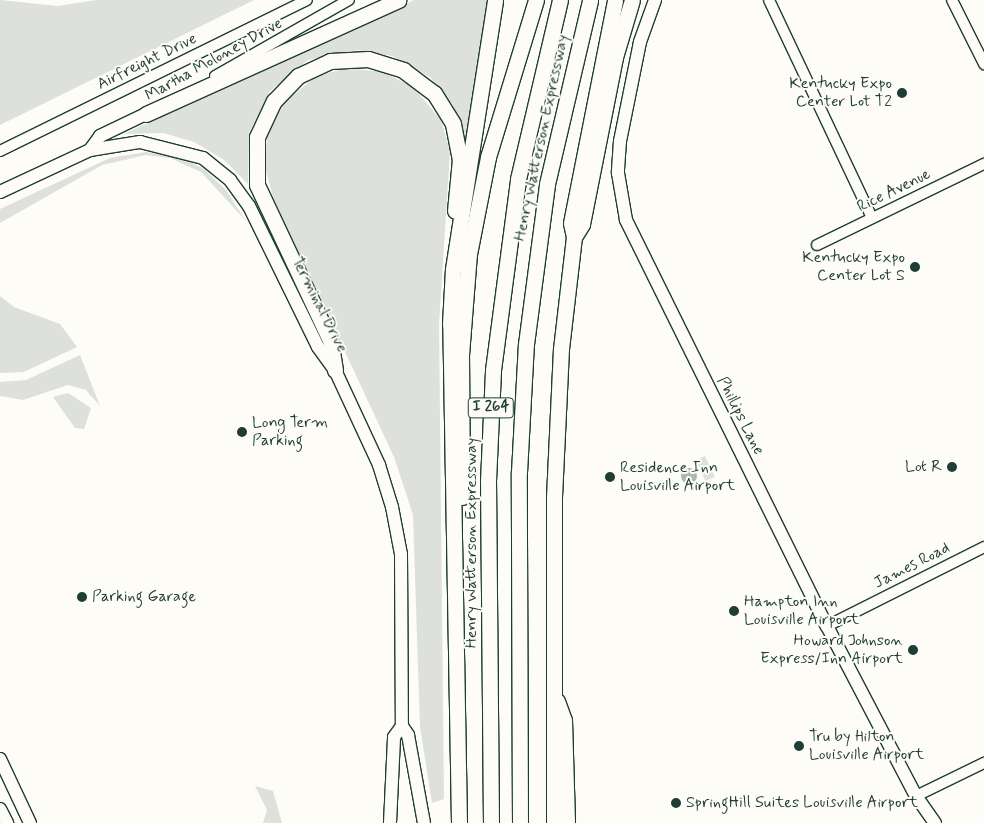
<!DOCTYPE html>
<style>
body{margin:0}
#map{position:relative;width:984px;height:823px;overflow:hidden;background:#fdfcf7;font-family:Mynerve,sans-serif}
div>[style]{position:absolute}
.green>*{inset:0;background:#dde0db;transform-origin:0 0}
.water>*{inset:0;background:#aeb8b1}
.round{border-radius:50%}
.roads{filter:drop-shadow(1px 0 #1f3d34) drop-shadow(-1px 0 #1f3d34) drop-shadow(0 1px #1f3d34) drop-shadow(0 -1px #1f3d34)}
.minor>*{height:10px;margin:-5px;padding:0 5px;transform-origin:5px;border-radius:5px;background:#fdfcf7}
.major>*{height:12px;margin:-6px;padding:0 6px;transform-origin:6px;border-radius:6px;background:#fdfcf7}
.highway>*{height:15px;margin:-7.5px;padding:0 7.5px;transform-origin:7.5px;border-radius:7.5px;background:#fdfcf7}
.dots>*{width:14px;height:14px;translate:-50% -50%;box-sizing:border-box;border:2px solid #fdfcf7;border-radius:50%}
span{translate:-50% -50%;white-space:nowrap;text-align:center;line-height:1.15;-webkit-text-stroke:4px #fdfcf7;paint-order:stroke}
.shield-label span{padding:1px 4px;background:#fdfcf7;border:1px solid;border-radius:4px;-webkit-text-stroke-width:0}
.shield-label{font-size:15px;color:#1f3d34;font-weight:700}
.street-label{font-size:16px;color:#1f3d34}
.poi-label{font-size:16px;color:#1f3d34}
.right{translate:-100% -50%;text-align:right}
.left{translate:0 -50%;text-align:left}
</style>
<div id="map">
<div class="green">
<div style="clip-path:polygon(0 0,58px 6px,96px 0,254px 0,0 125px)"></div>
<div style="clip-path:polygon(414px 0,488px 0,466px 138px,453px 105px,430px 77px,392px 56px,358px 50px,308px 60px,270px 91px,249px 133px,248px 184px,223px 159px,194px 142px,163px 133px,124px 134px)"></div>
<div style="clip-path:polygon(346px 68px,383px 72px,413px 87px,441px 120px,450px 151px,439px 324px,444px 799px,432px 803px,420px 727px,413px 515px,394px 457px,273px 197px,265px 168px,267px 136px,284px 103px,315px 77px)"></div>
<div style="clip-path:polygon(146px 152px,182px 158px,204px 169px,226px 190px,246px 221px,201px 172px,170px 158px,146px 155px,102px 165px,0 223px,0 209px,110px 158px)"></div>
<div style="clip-path:polygon(0 296px,14px 307px,60px 324px,77px 347px,24px 372px,0 373px)"></div>
<div style="clip-path:polygon(80px 355px,100px 406px,86px 390px,68px 385px,23px 400px,0 396px,0 382px,26px 380px)"></div>
<div style="clip-path:polygon(68px 393px,91px 408px,84px 429px,75px 428px,53px 397px)"></div>
<div style="left:705px;top:456px;width:23px;height:10px;rotate:65deg"></div>
<div style="clip-path:polygon(255px 786px,273px 791px,282px 823px,263px 823px,267px 810px)"></div>
</div>
<div class="water">
<div class="round" style="left:681px;top:468px;width:16px;height:16px"></div>
</div>
<div class="roads">
<div class="minor">
<div style="left:769px;top:0;width:241px;rotate:64.7deg"></div>
<div style="left:952px;top:0;width:72px;rotate:63.4deg"></div>
<div style="left:215px;top:76px;width:154px;rotate:-29.6deg"></div>
<div style="left:0;top:151px;width:342px;rotate:-26.2deg"></div>
<div style="left:817px;top:245px;width:186px;rotate:-25.9deg"></div>
<div style="left:827px;top:626px;width:176px;rotate:-26.7deg"></div>
<div style="left:916px;top:796px;width:76px;rotate:-25.9deg"></div>
</div>
<div class="major">
<div style="left:655px;top:0;width:45px;rotate:109.7deg"></div>
<div style="left:640px;top:42px;width:101px;rotate:101.4deg"></div>
<div style="left:620px;top:141px;width:32px;rotate:94deg"></div>
<div style="left:618px;top:173px;width:48px;rotate:80.3deg"></div>
<div style="left:626px;top:220px;width:453px;rotate:63.7deg"></div>
<div style="left:827px;top:626px;width:192px;rotate:62.4deg"></div>
<div style="left:916px;top:796px;width:33px;rotate:55deg"></div>
<div style="left:90px;top:150px;width:17px;rotate:-54deg"></div>
<div style="left:100px;top:136px;width:51px;rotate:-25.6deg"></div>
<div style="left:0;top:192px;width:99px;rotate:-25deg"></div>
<div style="left:90px;top:150px;width:51px;rotate:-9.1deg"></div>
<div style="left:140px;top:142px;width:65px;rotate:14.3deg"></div>
<div style="left:203px;top:158px;width:35px;rotate:39deg"></div>
<div style="left:230px;top:180px;width:32px;rotate:54deg"></div>
<div style="left:249px;top:206px;width:157px;rotate:63.9deg"></div>
<div style="left:318px;top:347px;width:29px;rotate:54deg"></div>
<div style="left:335px;top:370px;width:105px;rotate:65.1deg"></div>
<div style="left:379px;top:465px;width:44px;rotate:72.8deg"></div>
<div style="left:392px;top:507px;width:48px;rotate:79.2deg"></div>
<div style="left:401px;top:554px;width:172px;rotate:89.7deg"></div>
<div style="left:402px;top:726px;width:11px;rotate:56deg"></div>
<div style="left:408px;top:735px;width:89px;rotate:79.7deg"></div>
<div style="left:0;top:759px;width:71px;rotate:64.9deg"></div>
<div style="left:0;top:809px;width:16px;rotate:63deg"></div>
<div style="left:390px;top:823px;width:86px;rotate:-87.3deg"></div>
<div style="left:394px;top:737px;width:14px;rotate:-54deg"></div>
</div>
<div class="highway">
<div style="left:146px;top:114px;width:277px;rotate:-24.3deg"></div>
<div style="left:574px;top:237px;width:15px;rotate:-58deg"></div>
<div style="left:582px;top:224px;width:170px;rotate:-78.8deg"></div>
<div style="left:615px;top:57px;width:59px;rotate:-73.4deg"></div>
<div style="left:335px;top:370px;width:30px;rotate:-99deg"></div>
<div style="left:330px;top:340px;width:171px;rotate:-115.2deg"></div>
<div style="left:257px;top:185px;width:48px;rotate:-90deg"></div>
<div style="left:257px;top:137px;width:40px;rotate:-65deg"></div>
<div style="left:274px;top:101px;width:35px;rotate:-46deg"></div>
<div style="left:298px;top:76px;width:35px;rotate:-25deg"></div>
<div style="left:330px;top:61px;width:38px;rotate:-3deg"></div>
<div style="left:368px;top:59px;width:37px;rotate:17deg"></div>
<div style="left:403px;top:70px;width:39px;rotate:37deg"></div>
<div style="left:434px;top:93px;width:36px;rotate:58deg"></div>
<div style="left:453px;top:124px;width:36px;rotate:79deg"></div>
<div style="left:460px;top:159px;width:52px;rotate:95.5deg"></div>
<div style="left:462px;top:497px;width:142px;rotate:-90.4deg"></div>
<div style="left:461px;top:355px;width:101px;rotate:-85.5deg"></div>
<div style="left:469px;top:254px;width:99px;rotate:-78.9deg"></div>
<div style="left:488px;top:157px;width:164px;rotate:-73deg"></div>
<div style="left:557px;top:701px;width:20px;rotate:70deg"></div>
<div style="left:564px;top:720px;width:103px;rotate:88.3deg"></div>
<div style="left:459px;top:823px;width:499px;rotate:-91deg"></div>
<div style="left:450px;top:324px;width:55px;rotate:-86.9deg"></div>
<div style="left:453px;top:269px;width:272px;rotate:-81.1deg"></div>
<div style="left:491px;top:823px;width:342px;rotate:-90.5deg"></div>
<div style="left:488px;top:481px;width:111px;rotate:-87.4deg"></div>
<div style="left:493px;top:370px;width:193px;rotate:-82.5deg"></div>
<div style="left:518px;top:179px;width:184px;rotate:-76.8deg"></div>
<div style="left:520px;top:823px;width:351px;rotate:-90.2deg"></div>
<div style="left:519px;top:472px;width:128px;rotate:-86.9deg"></div>
<div style="left:526px;top:344px;width:161px;rotate:-82.5deg"></div>
<div style="left:547px;top:184px;width:189px;rotate:-76.8deg"></div>
<div style="left:554px;top:823px;width:326px;rotate:-90deg"></div>
<div style="left:554px;top:497px;width:148px;rotate:-87.3deg"></div>
<div style="left:561px;top:349px;width:113px;rotate:-83.4deg"></div>
<div style="left:574px;top:237px;width:14px;rotate:-102deg"></div>
<div style="left:571px;top:223px;width:227px;rotate:-78.8deg"></div>
</div>
</div>
<div class="dots">
<div style="left:902px;top:93px;background:#1f3d34"></div>
<div style="left:915px;top:267px;background:#1f3d34"></div>
<div style="left:242px;top:432px;background:#1f3d34"></div>
<div style="left:952px;top:467px;background:#1f3d34"></div>
<div style="left:610px;top:477px;background:#1f3d34"></div>
<div style="left:82px;top:597px;background:#1f3d34"></div>
<div style="left:734px;top:611px;background:#1f3d34"></div>
<div style="left:913px;top:650px;background:#1f3d34"></div>
<div style="left:799px;top:746px;background:#1f3d34"></div>
<div style="left:676px;top:803px;background:#1f3d34"></div>
</div>
<div class="shield-label">
<span style="left:491px;top:408px">I 264</span>
</div>
<div class="street-label">
<span style="left:214px;top:60px;rotate:-29deg">Martha Moloney Drive</span>
<span style="left:147px;top:62px;rotate:-26deg">Airfreight Drive</span>
<span style="left:542px;top:138px;rotate:-78deg">Henry Watterson Expressway</span>
<span style="left:894px;top:191px;rotate:-26deg">Rice Avenue</span>
<span style="left:319px;top:305px;rotate:63deg">Terminal Drive</span>
<span style="left:740px;top:416px;rotate:63deg">Phillips Lane</span>
<span style="left:472px;top:543px;rotate:-90deg">Henry Watterson Expressway</span>
<span style="left:912px;top:566px;rotate:-27deg">James Road</span>
</div>
<div class="poi-label">
<span class="right" style="left:892px;top:93px">Kentucky Expo<br>Center Lot T2</span>
<span class="right" style="left:905px;top:267px">Kentucky Expo<br>Center Lot S</span>
<span class="left" style="left:252px;top:432px">Long Term<br>Parking</span>
<span class="right" style="left:942px;top:467px">Lot R</span>
<span class="left" style="left:620px;top:477px">Residence Inn<br>Louisville Airport</span>
<span class="left" style="left:92px;top:597px">Parking Garage</span>
<span class="left" style="left:744px;top:611px">Hampton Inn<br>Louisville Airport</span>
<span class="right" style="left:903px;top:650px">Howard Johnson<br>Express/Inn Airport</span>
<span class="left" style="left:809px;top:746px">Tru by Hilton<br>Louisville Airport</span>
<span class="left" style="left:686px;top:803px">SpringHill Suites Louisville Airport</span>
</div>
</div>
